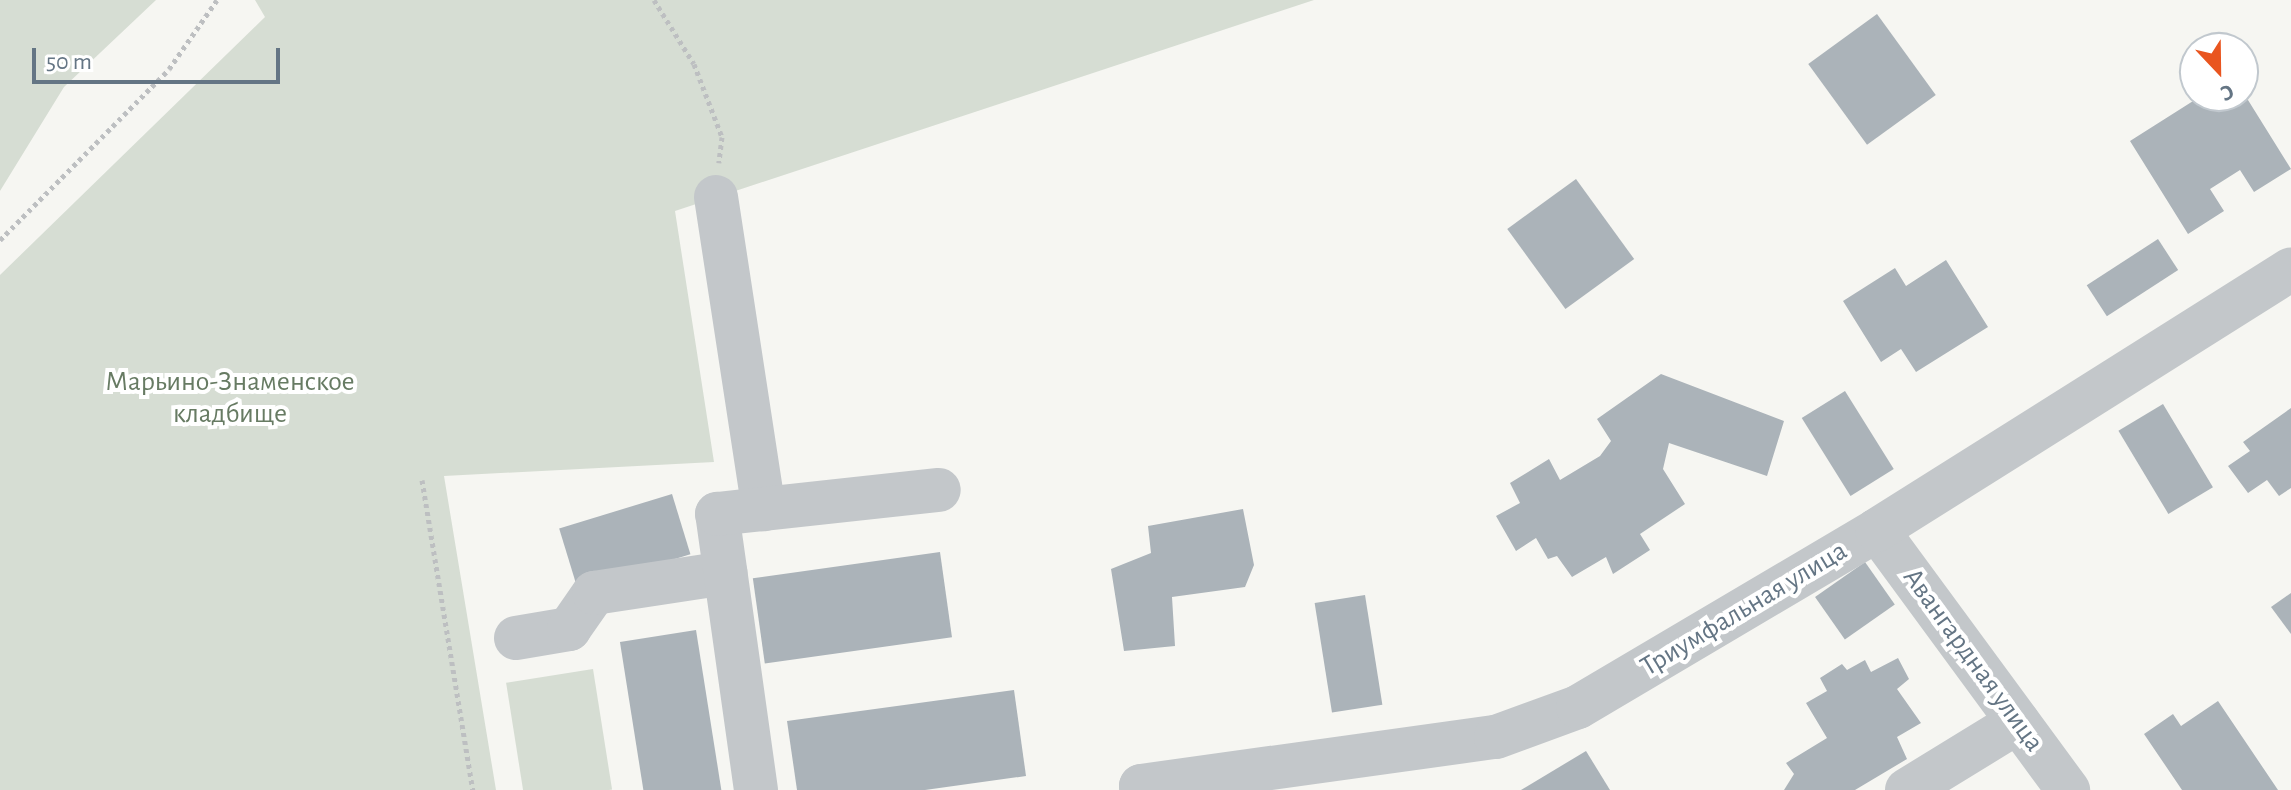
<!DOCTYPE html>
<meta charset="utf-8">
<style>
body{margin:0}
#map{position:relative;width:2291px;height:790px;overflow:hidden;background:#f6f6f2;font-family:"Alegreya Sans",sans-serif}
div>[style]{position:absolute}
.green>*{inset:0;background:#d6ddd3;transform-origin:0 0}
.building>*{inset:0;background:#abb3b9;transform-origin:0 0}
.path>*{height:5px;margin-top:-2.5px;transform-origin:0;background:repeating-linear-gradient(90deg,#bdbfc1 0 4px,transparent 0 8px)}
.minor>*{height:44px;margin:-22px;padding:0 22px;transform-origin:22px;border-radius:22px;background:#c3c7ca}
span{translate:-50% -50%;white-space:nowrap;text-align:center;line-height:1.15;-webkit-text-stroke:8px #fff;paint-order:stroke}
.park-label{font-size:28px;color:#677b63}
.street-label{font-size:28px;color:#647584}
.north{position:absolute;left:2179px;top:32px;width:80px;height:80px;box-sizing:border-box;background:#fff;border:2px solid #c1c8ce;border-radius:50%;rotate:158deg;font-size:22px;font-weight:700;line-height:32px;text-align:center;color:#647584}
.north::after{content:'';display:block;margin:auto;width:28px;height:36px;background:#e9551f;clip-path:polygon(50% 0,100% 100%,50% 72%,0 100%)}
.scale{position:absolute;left:32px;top:48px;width:248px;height:36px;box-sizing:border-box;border:4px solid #647584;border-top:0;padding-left:10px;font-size:24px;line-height:28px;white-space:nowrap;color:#647584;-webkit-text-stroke:6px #fff;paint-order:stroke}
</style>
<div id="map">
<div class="green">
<div style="clip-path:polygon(0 0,156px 0,64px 87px,0 191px)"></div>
<div style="clip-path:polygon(255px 0,1314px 0,675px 211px,714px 462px,444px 476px,496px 790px,0 790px,0 275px,265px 17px)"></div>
<div style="left:593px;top:669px;width:122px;height:88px;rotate:81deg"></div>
</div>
<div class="building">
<div style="left:1877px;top:14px;width:100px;height:85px;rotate:54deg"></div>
<div style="clip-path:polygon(2243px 92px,2291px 169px,2254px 192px,2240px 170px,2210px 189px,2224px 211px,2188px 234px,2130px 141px,2201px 96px)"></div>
<div style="left:1576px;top:179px;width:99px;height:85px;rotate:54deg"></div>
<div style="left:2158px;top:239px;width:37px;height:85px;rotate:57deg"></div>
<div style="clip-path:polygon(1946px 260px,1988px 327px,1916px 372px,1901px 349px,1881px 362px,1843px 301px,1895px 268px,1906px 286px)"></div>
<div style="clip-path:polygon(1661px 374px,1784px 421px,1767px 476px,1669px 443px,1663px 469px,1685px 504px,1640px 534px,1650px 550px,1613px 574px,1606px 557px,1572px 577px,1557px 556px,1548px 559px,1536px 538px,1516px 551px,1496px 516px,1520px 503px,1510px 483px,1549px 459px,1560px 480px,1600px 456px,1611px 441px,1597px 419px)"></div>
<div style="left:1845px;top:391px;width:92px;height:51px;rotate:58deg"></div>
<div style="left:2163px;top:404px;width:97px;height:52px;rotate:59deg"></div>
<div style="clip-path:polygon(2291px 408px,2291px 488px,2279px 496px,2267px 480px,2248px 493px,2228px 466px,2250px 451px,2243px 442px)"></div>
<div style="left:672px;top:494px;width:63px;height:118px;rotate:73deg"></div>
<div style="clip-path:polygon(1243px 509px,1254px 565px,1245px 587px,1172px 597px,1175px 646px,1124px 651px,1111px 569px,1151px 553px,1148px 526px)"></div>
<div style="left:940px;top:552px;width:86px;height:189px;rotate:82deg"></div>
<div style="left:1865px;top:562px;width:52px;height:61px;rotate:55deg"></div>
<div style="clip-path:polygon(2291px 593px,2291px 634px,2271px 607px)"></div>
<div style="left:1365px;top:595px;width:111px;height:51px;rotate:81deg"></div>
<div style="left:696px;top:630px;width:162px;height:77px;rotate:81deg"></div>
<div style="clip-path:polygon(1898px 658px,1909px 679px,1897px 689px,1921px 723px,1897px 737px,1907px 759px,1855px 790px,1784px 790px,1794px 774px,1786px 763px,1827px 738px,1806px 703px,1827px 691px,1820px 678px,1842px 664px,1847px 670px,1865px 660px,1871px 672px)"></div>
<div style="clip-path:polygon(1014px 690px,1026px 776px,925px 790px,797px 790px,787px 721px)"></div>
<div style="clip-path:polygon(2218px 701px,2278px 790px,2182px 790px,2144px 734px,2173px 714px,2181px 726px)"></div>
<div style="clip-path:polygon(1586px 751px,1610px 790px,1521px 790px)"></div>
</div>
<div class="path">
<div style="left:654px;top:0;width:75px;rotate:58deg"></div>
<div style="left:694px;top:64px;width:78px;rotate:69deg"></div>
<div style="left:722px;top:137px;width:26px;rotate:97deg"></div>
<div style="left:0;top:240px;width:240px;rotate:-45.3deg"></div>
<div style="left:169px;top:69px;width:84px;rotate:-55.2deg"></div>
<div style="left:422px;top:480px;width:314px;rotate:80.7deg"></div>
</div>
<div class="minor">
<div style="left:716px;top:197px;width:316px;rotate:81.3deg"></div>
<div style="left:1877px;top:530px;width:323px;rotate:53.7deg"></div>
<div style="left:516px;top:638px;width:54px;rotate:-9.6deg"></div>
<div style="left:569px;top:629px;width:44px;rotate:-55.2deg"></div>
<div style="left:594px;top:593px;width:133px;rotate:-8.7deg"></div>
<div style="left:756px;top:790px;width:279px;rotate:-98deg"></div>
<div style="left:717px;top:514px;width:223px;rotate:-6.2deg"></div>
<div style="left:1142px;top:790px;width:4px;rotate:-104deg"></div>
<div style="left:1141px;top:786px;width:358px;rotate:-7.9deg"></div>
<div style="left:1496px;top:737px;width:87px;rotate:-20.1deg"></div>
<div style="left:1578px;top:707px;width:347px;rotate:-30.6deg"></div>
<div style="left:1877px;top:530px;width:489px;rotate:-32.2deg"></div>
<div style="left:1907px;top:790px;width:130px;rotate:-31.5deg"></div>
</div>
<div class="park-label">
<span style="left:230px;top:398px">Марьино-Знаменское<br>кладбище</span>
</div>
<div class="street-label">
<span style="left:1744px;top:609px;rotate:-31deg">Триумфальная улица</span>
<span style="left:1973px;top:660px;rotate:54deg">Авангардная улица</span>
</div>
<div class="north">С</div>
<div class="scale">50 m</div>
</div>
